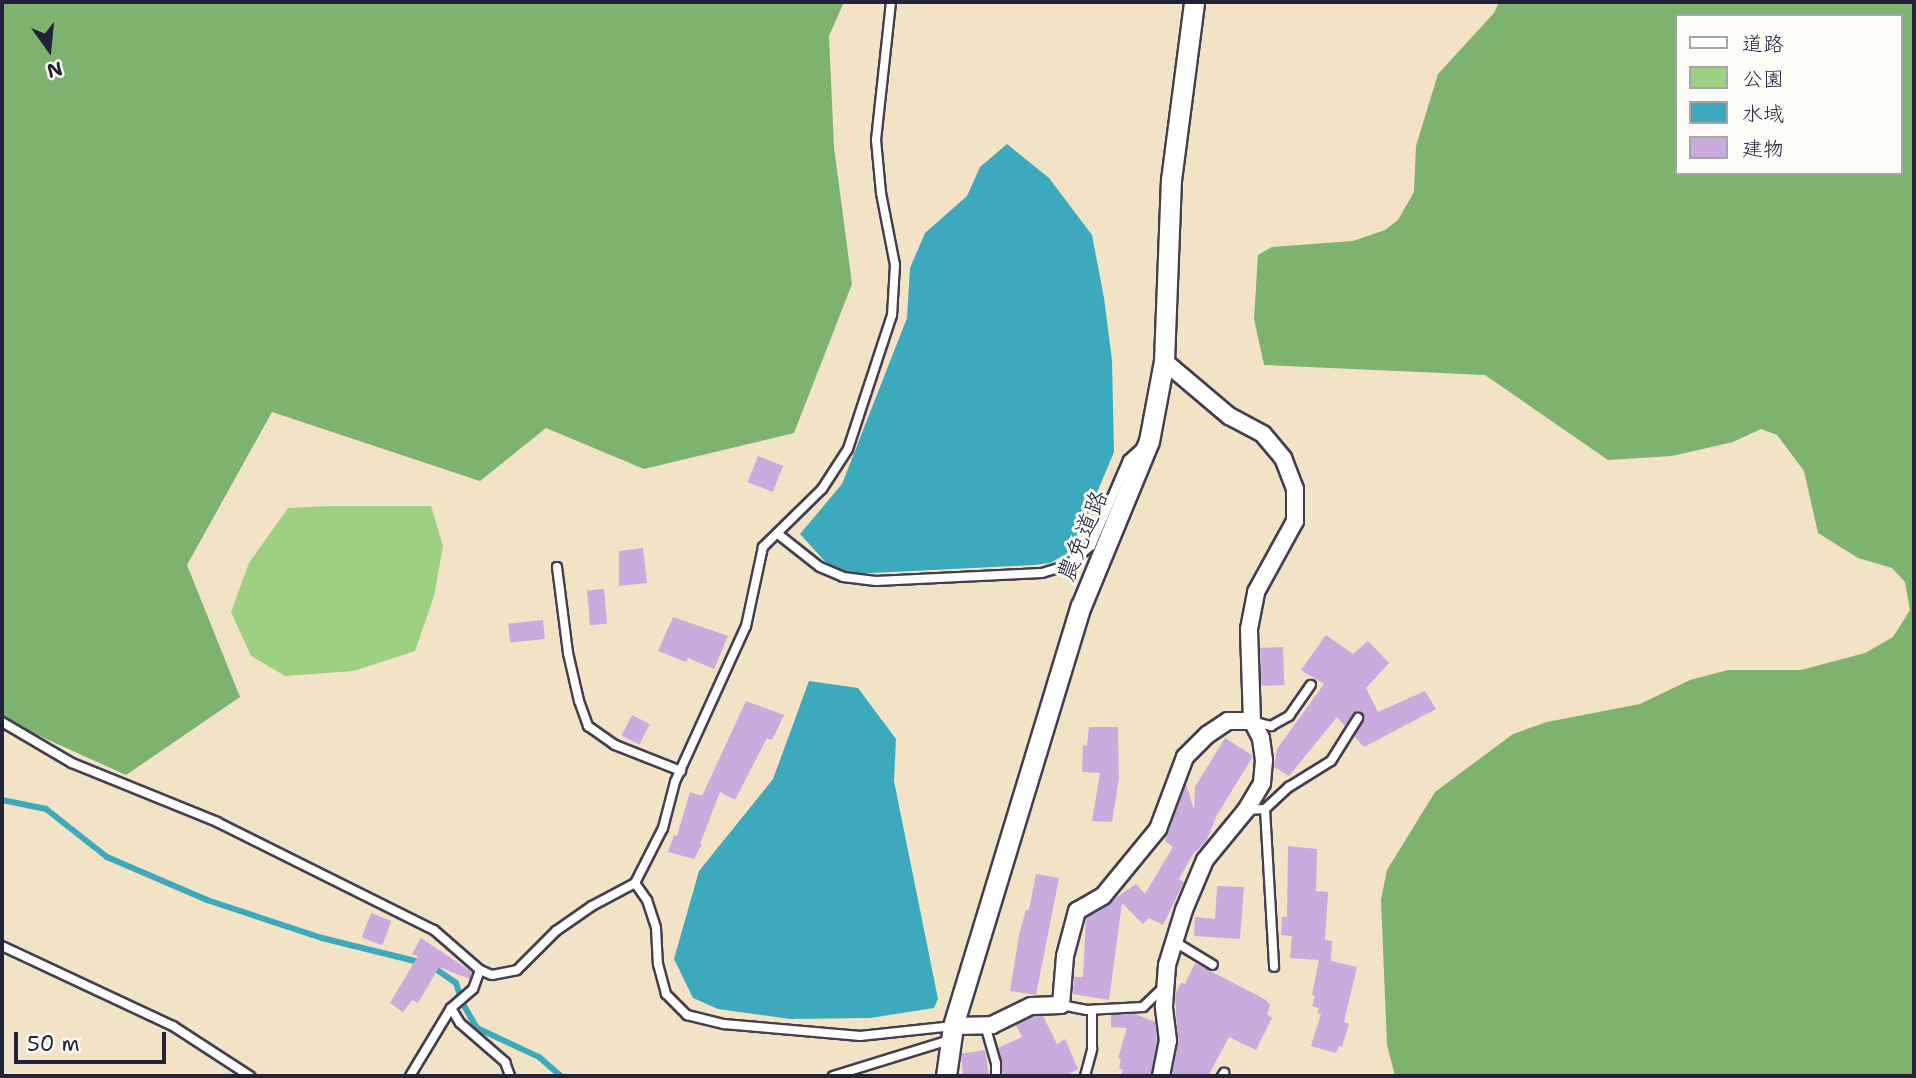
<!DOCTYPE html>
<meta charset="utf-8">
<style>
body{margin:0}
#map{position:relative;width:1916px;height:1078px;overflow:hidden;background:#f2e2c6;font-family:"Shantell Sans","Klee One",sans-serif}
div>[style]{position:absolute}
.green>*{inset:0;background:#9dd181}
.forest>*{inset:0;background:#7eb36f}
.water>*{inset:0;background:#3da9bc}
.stream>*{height:6px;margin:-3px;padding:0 3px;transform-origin:3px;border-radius:3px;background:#3da9bc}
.building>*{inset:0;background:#c9abdd;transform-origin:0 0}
.roads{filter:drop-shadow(2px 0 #413f50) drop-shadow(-2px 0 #413f50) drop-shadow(0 2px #413f50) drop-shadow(0 -2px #413f50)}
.service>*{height:8px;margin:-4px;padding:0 4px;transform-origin:4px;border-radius:4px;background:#fff}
.minor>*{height:16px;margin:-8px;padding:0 8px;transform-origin:8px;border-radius:8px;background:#fff}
.tertiary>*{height:19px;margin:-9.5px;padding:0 9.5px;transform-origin:9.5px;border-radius:9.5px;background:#fff}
span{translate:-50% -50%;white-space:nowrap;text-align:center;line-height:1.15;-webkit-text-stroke:6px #fdfcf7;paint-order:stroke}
.street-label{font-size:24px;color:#22223b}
.frame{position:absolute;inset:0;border:4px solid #22223b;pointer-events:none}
.legend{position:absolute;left:1675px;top:14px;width:228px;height:161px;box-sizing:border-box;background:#fdfcf7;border:2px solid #a5a5ac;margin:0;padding:9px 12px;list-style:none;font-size:21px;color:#22223b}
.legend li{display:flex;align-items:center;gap:14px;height:35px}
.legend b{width:35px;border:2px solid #a5a5ac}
.north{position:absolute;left:14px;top:14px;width:70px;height:70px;-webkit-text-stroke:5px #fdfcf7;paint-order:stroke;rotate:165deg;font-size:19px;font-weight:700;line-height:28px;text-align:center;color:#22223b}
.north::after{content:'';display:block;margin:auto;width:24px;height:32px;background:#22223b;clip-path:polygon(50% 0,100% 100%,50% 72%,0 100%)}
.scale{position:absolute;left:14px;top:1032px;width:152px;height:32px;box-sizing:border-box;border:4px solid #22223b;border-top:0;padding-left:9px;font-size:21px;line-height:24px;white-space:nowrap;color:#22223b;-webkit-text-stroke:5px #fdfcf7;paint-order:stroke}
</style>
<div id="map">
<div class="green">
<div style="clip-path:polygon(330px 506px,431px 506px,443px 546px,434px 596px,415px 651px,354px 671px,285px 676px,251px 656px,231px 612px,249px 563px,288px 508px)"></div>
</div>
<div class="forest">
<div style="clip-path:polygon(2px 2px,844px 2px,829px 36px,834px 147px,852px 284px,794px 433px,644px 469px,546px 428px,480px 481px,272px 412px,187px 565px,240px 697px,126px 775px,2px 719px)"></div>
<div style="clip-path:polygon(evenodd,1499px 2px,1914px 2px,1914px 1076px,1395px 1076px,1387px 1045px,1381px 900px,1387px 870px,1435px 792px,1513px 734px,1547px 722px,1640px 704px,1690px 680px,1728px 670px,1801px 670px,1865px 653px,1893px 637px,1910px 610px,1905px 582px,1892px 568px,1858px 558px,1818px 533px,1804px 471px,1777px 435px,1761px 429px,1733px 442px,1672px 456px,1608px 460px,1485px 375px,1264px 365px,1254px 319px,1258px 255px,1272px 247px,1353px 241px,1385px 230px,1398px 220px,1414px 192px,1416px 146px,1438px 74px,1494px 13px,1499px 2px,1676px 16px,1900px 16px,1900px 173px,1676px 173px,1676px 16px)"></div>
</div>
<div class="water">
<div style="clip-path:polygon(1007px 144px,1049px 178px,1092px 235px,1104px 298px,1112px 360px,1114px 452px,1077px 540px,1066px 554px,1050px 563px,1034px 565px,851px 574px,831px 568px,800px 534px,842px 484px,907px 318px,910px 268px,925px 233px,967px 196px,980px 167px)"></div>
<div style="clip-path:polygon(809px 681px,858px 688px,896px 739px,894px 781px,938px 999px,934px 1008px,870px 1018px,790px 1019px,718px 1009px,693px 998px,674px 959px,699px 871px,773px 779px)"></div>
</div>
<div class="stream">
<div style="left:2px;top:800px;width:45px;rotate:11.6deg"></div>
<div style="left:46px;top:809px;width:78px;rotate:38.2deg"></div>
<div style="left:107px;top:857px;width:109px;rotate:23.3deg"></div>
<div style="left:207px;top:900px;width:121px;rotate:18.3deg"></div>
<div style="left:322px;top:938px;width:104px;rotate:13.9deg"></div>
<div style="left:433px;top:967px;width:28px;rotate:35deg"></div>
<div style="left:456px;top:983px;width:22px;rotate:72deg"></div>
<div style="left:463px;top:1004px;width:28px;rotate:60deg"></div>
<div style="left:477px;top:1028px;width:68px;rotate:25.1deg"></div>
<div style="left:539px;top:1057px;width:29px;rotate:41deg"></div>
</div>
<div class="building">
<div style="left:758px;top:456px;width:27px;height:28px;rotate:22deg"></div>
<div style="clip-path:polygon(643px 548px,647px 583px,619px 586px,619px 551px)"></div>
<div style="left:604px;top:589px;width:35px;height:17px;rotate:85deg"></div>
<div style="clip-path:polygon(673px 617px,728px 636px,714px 669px,688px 658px,686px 662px,658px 651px)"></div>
<div style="left:543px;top:620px;width:19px;height:35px;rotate:84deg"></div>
<div style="clip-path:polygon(1326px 635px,1353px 654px,1368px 641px,1389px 663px,1366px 688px,1378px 712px,1425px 691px,1436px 709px,1364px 747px,1354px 736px,1364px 721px,1363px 714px,1354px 713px,1345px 726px,1337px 717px,1289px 776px,1274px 767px,1277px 749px,1324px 684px,1301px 670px)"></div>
<div style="left:1283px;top:647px;width:38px;height:23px;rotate:88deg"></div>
<div style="clip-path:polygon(746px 701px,784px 715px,772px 740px,767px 738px,735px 800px,720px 792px,700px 844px,702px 844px,694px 859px,668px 852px,674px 835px,677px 836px,690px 792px,702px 796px)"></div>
<div style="left:632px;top:715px;width:20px;height:23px;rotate:27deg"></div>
<div style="clip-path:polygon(1089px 727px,1118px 727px,1119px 778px,1112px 822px,1092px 821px,1100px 773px,1082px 772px,1083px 745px,1087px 746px)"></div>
<div style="clip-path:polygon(1225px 738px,1253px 756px,1217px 815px,1206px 842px,1193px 854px,1179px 879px,1184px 882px,1163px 925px,1149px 918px,1143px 924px,1122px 903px,1109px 1000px,1073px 994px,1074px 977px,1083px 977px,1086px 918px,1136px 884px,1145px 894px,1173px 847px,1165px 841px,1186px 784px,1194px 810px,1195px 787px)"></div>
<div style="clip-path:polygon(1288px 846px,1317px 849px,1316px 891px,1328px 892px,1325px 940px,1332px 941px,1331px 961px,1357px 967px,1344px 1022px,1349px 1024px,1342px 1047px,1339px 1046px,1336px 1053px,1311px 1046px,1321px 1014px,1317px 1013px,1319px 1008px,1312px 1006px,1315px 996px,1312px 995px,1319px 960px,1290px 958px,1292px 936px,1281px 935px,1282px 917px,1287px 917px)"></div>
<div style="clip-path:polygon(1036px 874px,1059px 878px,1036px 995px,1010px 991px,1019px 935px,1026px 910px,1029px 910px)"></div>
<div style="clip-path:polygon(1217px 886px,1244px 887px,1240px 939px,1194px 936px,1195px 917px,1215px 919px)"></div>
<div style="left:371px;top:913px;width:22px;height:26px;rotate:21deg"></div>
<div style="clip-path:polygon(421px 938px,472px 972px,470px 979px,439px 967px,418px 1003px,412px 1000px,403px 1012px,390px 1003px,418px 956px,412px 954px)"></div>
<div style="clip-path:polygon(1195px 963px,1266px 1000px,1270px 1005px,1267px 1014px,1272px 1018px,1256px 1050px,1229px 1037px,1208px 1076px,1172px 1076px,1178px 1043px,1175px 994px,1181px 983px,1185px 984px)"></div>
<div style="clip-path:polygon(1135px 1014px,1155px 1022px,1157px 1041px,1151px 1076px,1120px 1076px,1123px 1070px,1119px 1068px,1121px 1060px,1118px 1058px,1127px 1028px,1111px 1027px,1111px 1015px)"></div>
<div style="clip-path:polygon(1034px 1016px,1043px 1016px,1057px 1044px,1065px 1039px,1078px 1069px,1065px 1076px,1003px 1076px,998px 1048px,1022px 1037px,1016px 1025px)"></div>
<div style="clip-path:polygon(985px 1050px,989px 1076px,963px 1076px,961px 1054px)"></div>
</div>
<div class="roads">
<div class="service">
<div style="left:891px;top:2px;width:139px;rotate:96.2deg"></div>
<div style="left:876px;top:140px;width:53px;rotate:84.6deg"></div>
<div style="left:881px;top:193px;width:73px;rotate:79deg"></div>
<div style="left:895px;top:265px;width:50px;rotate:93.4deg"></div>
<div style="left:892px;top:315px;width:141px;rotate:108.2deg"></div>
<div style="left:848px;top:449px;width:48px;rotate:123deg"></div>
<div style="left:822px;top:489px;width:83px;rotate:135.5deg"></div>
<div style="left:763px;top:547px;width:81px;rotate:102.1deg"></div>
<div style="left:746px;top:626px;width:171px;rotate:114.5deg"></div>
<div style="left:675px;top:782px;width:48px;rotate:104.6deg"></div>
<div style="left:663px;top:828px;width:62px;rotate:117deg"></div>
<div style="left:635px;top:883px;width:21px;rotate:55deg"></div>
<div style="left:647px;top:900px;width:29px;rotate:72deg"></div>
<div style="left:656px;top:928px;width:36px;rotate:87deg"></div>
<div style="left:658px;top:964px;width:31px;rotate:75deg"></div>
<div style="left:666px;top:994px;width:30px;rotate:45deg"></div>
<div style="left:687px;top:1015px;width:38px;rotate:14deg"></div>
<div style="left:724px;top:1024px;width:137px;rotate:5deg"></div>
<div style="left:860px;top:1036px;width:94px;rotate:-6.1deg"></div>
<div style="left:778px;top:534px;width:53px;rotate:38.2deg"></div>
<div style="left:820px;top:567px;width:25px;rotate:23deg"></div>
<div style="left:843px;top:577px;width:33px;rotate:7deg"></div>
<div style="left:876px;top:581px;width:166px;rotate:-2.8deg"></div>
<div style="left:1042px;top:573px;width:27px;rotate:-17deg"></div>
<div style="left:1068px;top:565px;width:30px;rotate:-40deg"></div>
<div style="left:1091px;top:546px;width:94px;rotate:-66.7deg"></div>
<div style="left:1128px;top:460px;width:16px;rotate:-43deg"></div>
<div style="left:557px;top:567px;width:87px;rotate:82.7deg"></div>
<div style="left:568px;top:653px;width:49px;rotate:77.1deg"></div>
<div style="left:579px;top:701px;width:27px;rotate:70deg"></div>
<div style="left:588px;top:726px;width:33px;rotate:35deg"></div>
<div style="left:615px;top:745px;width:71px;rotate:21.5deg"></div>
<div style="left:1252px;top:721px;width:20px;rotate:15deg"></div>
<div style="left:1271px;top:726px;width:21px;rotate:-29deg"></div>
<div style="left:1289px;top:716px;width:38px;rotate:-55deg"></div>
<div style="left:2px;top:722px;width:81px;rotate:30.4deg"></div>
<div style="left:72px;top:763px;width:157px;rotate:22.1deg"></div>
<div style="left:217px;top:822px;width:242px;rotate:26.5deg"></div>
<div style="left:434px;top:930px;width:61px;rotate:41deg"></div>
<div style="left:480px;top:970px;width:13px;rotate:23deg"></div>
<div style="left:492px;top:975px;width:25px;rotate:-11deg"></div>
<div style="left:517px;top:970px;width:55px;rotate:-45deg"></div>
<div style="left:556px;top:931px;width:44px;rotate:-34.8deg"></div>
<div style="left:592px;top:906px;width:49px;rotate:-28.1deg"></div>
<div style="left:1265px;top:809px;width:33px;rotate:-43deg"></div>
<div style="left:1289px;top:787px;width:49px;rotate:-31.8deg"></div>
<div style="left:1331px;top:761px;width:51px;rotate:-57.9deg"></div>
<div style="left:1246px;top:810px;width:19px;rotate:-3deg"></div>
<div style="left:1265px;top:809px;width:158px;rotate:86.7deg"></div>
<div style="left:1175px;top:942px;width:44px;rotate:31.2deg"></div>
<div style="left:2px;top:946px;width:189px;rotate:25.1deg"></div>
<div style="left:173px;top:1026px;width:92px;rotate:33deg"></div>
<div style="left:480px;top:970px;width:20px;rotate:110deg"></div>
<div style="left:473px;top:989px;width:29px;rotate:139deg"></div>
<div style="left:451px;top:1008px;width:17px;rotate:59deg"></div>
<div style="left:460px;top:1023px;width:60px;rotate:40.9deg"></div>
<div style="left:505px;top:1062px;width:15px;rotate:70deg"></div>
<div style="left:1061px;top:1005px;width:25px;rotate:11deg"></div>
<div style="left:1086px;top:1010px;width:57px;rotate:-3deg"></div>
<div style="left:1143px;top:1007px;width:29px;rotate:-44deg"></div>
<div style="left:985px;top:1025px;width:40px;rotate:74deg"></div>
<div style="left:996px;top:1063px;width:13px;rotate:90deg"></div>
<div style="left:410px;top:1076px;width:79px;rotate:-58.9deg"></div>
<div style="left:833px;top:1076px;width:121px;rotate:-17.2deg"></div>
<div style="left:1085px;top:1076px;width:28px;rotate:-75deg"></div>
<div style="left:1092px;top:1049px;width:39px;rotate:-90deg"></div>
<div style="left:1222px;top:1076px;width:4px;rotate:-56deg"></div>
</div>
<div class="minor">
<div style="left:953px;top:1026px;width:39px;rotate:-1deg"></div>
<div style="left:992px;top:1025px;width:43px;rotate:-26deg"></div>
<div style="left:1031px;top:1006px;width:30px;rotate:-2deg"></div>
<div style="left:1061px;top:1005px;width:49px;rotate:-85.3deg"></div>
<div style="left:1065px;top:956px;width:47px;rotate:-75.1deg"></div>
<div style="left:1077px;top:911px;width:30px;rotate:-30deg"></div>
<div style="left:1103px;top:896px;width:87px;rotate:-50.6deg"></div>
<div style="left:1158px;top:829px;width:77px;rotate:-69.4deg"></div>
<div style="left:1185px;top:757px;width:31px;rotate:-45deg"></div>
<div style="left:1207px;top:735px;width:25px;rotate:-34deg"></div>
<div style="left:1228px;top:721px;width:24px"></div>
<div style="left:1161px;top:1076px;width:36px;rotate:-79deg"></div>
<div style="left:1168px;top:1041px;width:35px;rotate:-97deg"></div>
<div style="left:1164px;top:1006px;width:41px;rotate:-85.8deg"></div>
<div style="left:1167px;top:965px;width:58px;rotate:-72.8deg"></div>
<div style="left:1184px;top:910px;width:54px;rotate:-67.2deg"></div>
<div style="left:1205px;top:860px;width:65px;rotate:-50.6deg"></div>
<div style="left:1246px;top:810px;width:31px;rotate:-59deg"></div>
<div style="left:1262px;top:783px;width:23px;rotate:-85deg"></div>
<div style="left:1264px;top:760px;width:22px;rotate:-98deg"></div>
<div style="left:1261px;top:738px;width:19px;rotate:-118deg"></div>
<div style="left:1252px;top:721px;width:92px;rotate:-91.9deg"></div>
<div style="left:1249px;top:629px;width:38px;rotate:-79deg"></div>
<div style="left:1256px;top:592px;width:81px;rotate:-61.2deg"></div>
<div style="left:1295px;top:521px;width:32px;rotate:-90deg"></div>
<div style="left:1295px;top:489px;width:33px;rotate:-111deg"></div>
<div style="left:1283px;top:458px;width:31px;rotate:-130deg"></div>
<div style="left:1263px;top:434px;width:38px;rotate:-152deg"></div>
<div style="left:1229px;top:416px;width:85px;rotate:-139.8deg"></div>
</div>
<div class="tertiary">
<div style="left:946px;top:1076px;width:50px;rotate:-82deg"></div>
<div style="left:953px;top:1026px;width:439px;rotate:-73.1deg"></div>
<div style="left:1081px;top:606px;width:178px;rotate:-67.6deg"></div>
<div style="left:1149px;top:441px;width:81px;rotate:-79.4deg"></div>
<div style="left:1164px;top:361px;width:181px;rotate:-87.8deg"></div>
<div style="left:1171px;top:180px;width:179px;rotate:-82.6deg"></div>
</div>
</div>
<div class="street-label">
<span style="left:1083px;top:536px;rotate:-68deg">農免道路</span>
</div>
<div class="frame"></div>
<ul class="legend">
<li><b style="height:9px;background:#fff"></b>道路</li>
<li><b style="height:19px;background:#9dd181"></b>公園</li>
<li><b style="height:19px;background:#3da9bc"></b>水域</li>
<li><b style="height:19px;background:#c9abdd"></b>建物</li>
</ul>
<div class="north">N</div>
<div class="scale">50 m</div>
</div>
